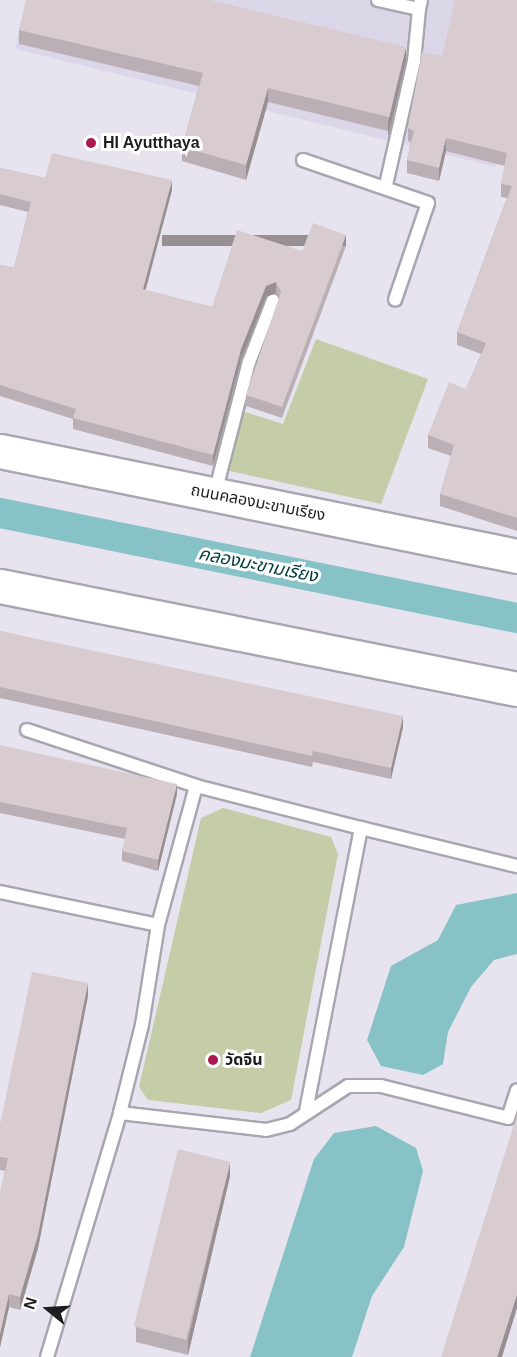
<!DOCTYPE html>
<meta charset="utf-8">
<style>
body{margin:0}
#map{position:relative;width:517px;height:1357px;overflow:hidden;background:#e7e4ef;font-family:Helvetica,"Noto Sans Thai",sans-serif}
div>[style]{position:absolute}
.built>*{inset:0;background:#dbd7e9}
.green>*{inset:0;background:#c4cda8}
.water>*{inset:0;background:#86c2c6}
.canal>*{height:30px;margin:-15px;padding:0 15px;transform-origin:15px;border-radius:15px;background:#86c2c6}
.roads{filter:drop-shadow(2px 0 #a8a6b0) drop-shadow(-2px 0 #a8a6b0) drop-shadow(0 2px #a8a6b0) drop-shadow(0 -2px #a8a6b0)}
.lane>*{height:12px;margin:-6px;padding:0 6px;transform-origin:6px;border-radius:6px;background:#fff}
.secondary>*{height:33px;margin:-16.5px;padding:0 16.5px;transform-origin:16.5px;border-radius:16.5px;background:#fff}
.wall>*{inset:0;background:#baafb4}
.shaded-wall>*{inset:0;background:#978f92;transform-origin:0 0}
.building>*{inset:0;background:#d8ccd1;transform-origin:0 0}
.dots>*{width:16px;height:16px;translate:-50% -50%;box-sizing:border-box;border:3px solid #fff;border-radius:50%}
span{translate:-50% -50%;white-space:nowrap;text-align:center;line-height:1.15;-webkit-text-stroke:6px #fff;paint-order:stroke}
.poi-label{font-size:16px;color:#1e1d21;font-weight:700}
.left{translate:0 -50%;text-align:left}
.street-label{font-size:16px;color:#1e1d21}
.water-label{font-size:18px;color:#003b3e;font-style:italic}
.north{position:absolute;left:18px;top:1279px;width:60px;height:60px;-webkit-text-stroke:4px #fff;paint-order:stroke;rotate:288deg;font-size:16px;font-weight:700;line-height:24px;text-align:center;color:#1e1d21}
.north::after{content:'';display:block;margin:auto;width:21px;height:27px;background:#1e1d21;clip-path:polygon(50% 0,100% 100%,50% 72%,0 100%)}
</style>
<div id="map">
<div class="built">
<div style="clip-path:polygon(26px 0,517px 0,517px 121px,496px 167px,15px 49px)"></div>
</div>
<div class="green">
<div style="clip-path:polygon(316px 339px,428px 379px,381px 504px,225px 470px,242px 411px,283px 424px)"></div>
<div style="clip-path:polygon(223px 808px,331px 837px,338px 854px,291px 1100px,261px 1113px,148px 1100px,139px 1087px,201px 818px)"></div>
</div>
<div class="water">
<div style="clip-path:polygon(517px 893px,517px 954px,494px 960px,471px 987px,448px 1032px,443px 1064px,423px 1075px,381px 1066px,367px 1040px,391px 966px,438px 940px,456px 905px)"></div>
<div style="clip-path:polygon(376px 1126px,416px 1148px,423px 1171px,404px 1247px,372px 1296px,352px 1357px,250px 1357px,314px 1159px,334px 1133px)"></div>
</div>
<div class="canal">
<div style="left:0;top:513px;width:528px;rotate:11.48deg"></div>
</div>
<div class="roads">
<div class="lane">
<div style="left:378px;top:0;width:42px;rotate:12.4deg"></div>
<div style="left:419px;top:9px;width:9px;rotate:-77deg"></div>
<div style="left:303px;top:160px;width:132px;rotate:19deg"></div>
<div style="left:428px;top:203px;width:102px;rotate:108.8deg"></div>
<div style="left:386px;top:185px;width:127px;rotate:-77.3deg"></div>
<div style="left:414px;top:61px;width:52px;rotate:-84.5deg"></div>
<div style="left:215px;top:493px;width:135px;rotate:-75.5deg"></div>
<div style="left:249px;top:362px;width:66px;rotate:-68.8deg"></div>
<div style="left:27px;top:730px;width:178px;rotate:18.3deg"></div>
<div style="left:361px;top:828px;width:161px;rotate:13.7deg"></div>
<div style="left:0;top:892px;width:161px;rotate:11.8deg"></div>
<div style="left:120px;top:1113px;width:147px;rotate:6.6deg"></div>
<div style="left:266px;top:1130px;width:25px;rotate:-14deg"></div>
<div style="left:290px;top:1124px;width:69px;rotate:-33.2deg"></div>
<div style="left:348px;top:1086px;width:33px"></div>
<div style="left:381px;top:1086px;width:131px;rotate:14.1deg"></div>
<div style="left:508px;top:1118px;width:29px;rotate:-72deg"></div>
<div style="left:47px;top:1357px;width:255px;rotate:-73.3deg"></div>
<div style="left:120px;top:1113px;width:91px;rotate:-76deg"></div>
<div style="left:142px;top:1025px;width:101px;rotate:-80.9deg"></div>
<div style="left:158px;top:925px;width:144px;rotate:-74.7deg"></div>
<div style="left:196px;top:786px;width:170px;rotate:14.3deg"></div>
<div style="left:361px;top:828px;width:287px;rotate:101deg"></div>
</div>
<div class="secondary">
<div style="left:0;top:451px;width:528px;rotate:11.48deg"></div>
<div style="left:0;top:586px;width:527px;rotate:11.27deg"></div>
</div>
</div>
<div class="wall">
<div style="clip-path:polygon(517px 0,517px 531px,440px 506px,440px 494px,451px 456px,428px 448px,428px 435px,466px 389px,481px 354px,457px 345px,457px 332px,507px 198px,501px 197px,501px 184px,505px 166px,446px 151px,439px 181px,407px 173px,407px 160px,411px 142px,408px 141px,408px 128px,442px 56px)"></div>
<div style="clip-path:polygon(19px 30px,406px 61px,388px 137px,388px 131px,268px 102px,246px 180px,182px 161px,182px 147px,199px 86px,19px 44px)"></div>
<div style="clip-path:polygon(0 168px,45px 178px,172px 190px,145px 290px,212px 307px,302px 251px,346px 246px,282px 418px,246px 406px,246px 395px,279px 298px,276px 293px,266px 297px,241px 360px,213px 466px,73px 429px,73px 419px,0 396px,0 265px,14px 268px,28px 212px,0 205px)"></div>
<div style="clip-path:polygon(0 631px,403px 727px,391px 779px,313px 762px,312px 767px,0 698px)"></div>
<div style="clip-path:polygon(0 745px,177px 794px,158px 871px,122px 861px,122px 851px,125px 839px,0 813px)"></div>
<div style="clip-path:polygon(88px 996px,38px 1248px,20px 1310px,9px 1307px,0 1347px,0 1194px,5px 1171px,0 1170px,0 1124px)"></div>
<div style="clip-path:polygon(230px 1176px,188px 1355px,136px 1342px,136px 1327px)"></div>
</div>
<div class="shaded-wall">
<div style="clip-path:polygon(406px 47px,406px 61px,388px 137px,388px 122px)"></div>
<div style="clip-path:polygon(268px 88px,268px 102px,246px 180px,246px 165px)"></div>
<div style="clip-path:polygon(446px 138px,446px 151px,439px 181px,439px 168px)"></div>
<div style="clip-path:polygon(172px 180px,172px 190px,143px 300px,143px 289px)"></div>
<div style="left:346px;top:235px;width:11px;height:184px;rotate:90deg"></div>
<div style="clip-path:polygon(276px 282px,276px 293px,266px 297px,241px 360px,213px 466px,213px 455px,241px 349px,266px 286px)"></div>
<div style="clip-path:polygon(403px 716px,403px 727px,391px 779px,391px 768px)"></div>
<div style="clip-path:polygon(177px 784px,177px 794px,158px 871px,158px 860px)"></div>
<div style="clip-path:polygon(88px 983px,88px 996px,38px 1248px,20px 1310px,20px 1297px)"></div>
<div style="clip-path:polygon(230px 1162px,230px 1176px,188px 1355px,188px 1340px)"></div>
<div style="clip-path:polygon(9px 1294px,9px 1307px,0 1347px,0 1334px)"></div>
<div style="clip-path:polygon(517px 1294px,517px 1308px,502px 1357px,497px 1357px)"></div>
</div>
<div class="building">
<div style="clip-path:polygon(26px 0,210px 0,406px 47px,388px 122px,389px 117px,268px 88px,246px 165px,182px 147px,203px 73px,19px 30px)"></div>
<div style="clip-path:polygon(455px 0,517px 0,517px 518px,440px 494px,454px 445px,428px 435px,449px 382px,466px 389px,486px 343px,457px 332px,512px 186px,501px 184px,507px 153px,446px 138px,439px 168px,407px 160px,414px 131px,408px 128px,422px 52px,442px 56px)"></div>
<div style="clip-path:polygon(52px 153px,172px 180px,143px 289px,212px 307px,237px 230px,302px 251px,313px 223px,346px 235px,282px 407px,246px 395px,281px 292px,276px 282px,266px 286px,241px 349px,213px 455px,73px 418px,76px 409px,0 385px,0 265px,14px 268px,31px 202px,0 194px,0 168px,45px 178px)"></div>
<div style="clip-path:polygon(0 631px,403px 716px,391px 768px,313px 751px,312px 756px,0 687px)"></div>
<div style="clip-path:polygon(0 745px,177px 784px,158px 860px,122px 851px,127px 828px,0 802px)"></div>
<div style="clip-path:polygon(32px 972px,88px 983px,38px 1235px,20px 1297px,9px 1294px,0 1334px,0 1194px,8px 1158px,0 1157px,0 1124px)"></div>
<div style="clip-path:polygon(517px 1115px,517px 1294px,497px 1357px,441px 1357px)"></div>
<div style="left:178px;top:1149px;width:54px;height:183px;rotate:14deg"></div>
</div>
<div class="dots">
<div style="left:91px;top:143px;background:#ab184d"></div>
<div style="left:213px;top:1060px;background:#ab184d"></div>
</div>
<div class="poi-label">
<span class="left" style="left:103px;top:143px">HI Ayutthaya</span>
<span class="left" style="left:225px;top:1060px">วัดจีน</span>
</div>
<div class="street-label">
<span style="left:258px;top:503px;rotate:11deg">ถนนคลองมะขามเรียง</span>
</div>
<div class="water-label">
<span style="left:258px;top:565px;rotate:11deg">คลองมะขามเรียง</span>
</div>
<div class="north">N</div>
</div>
